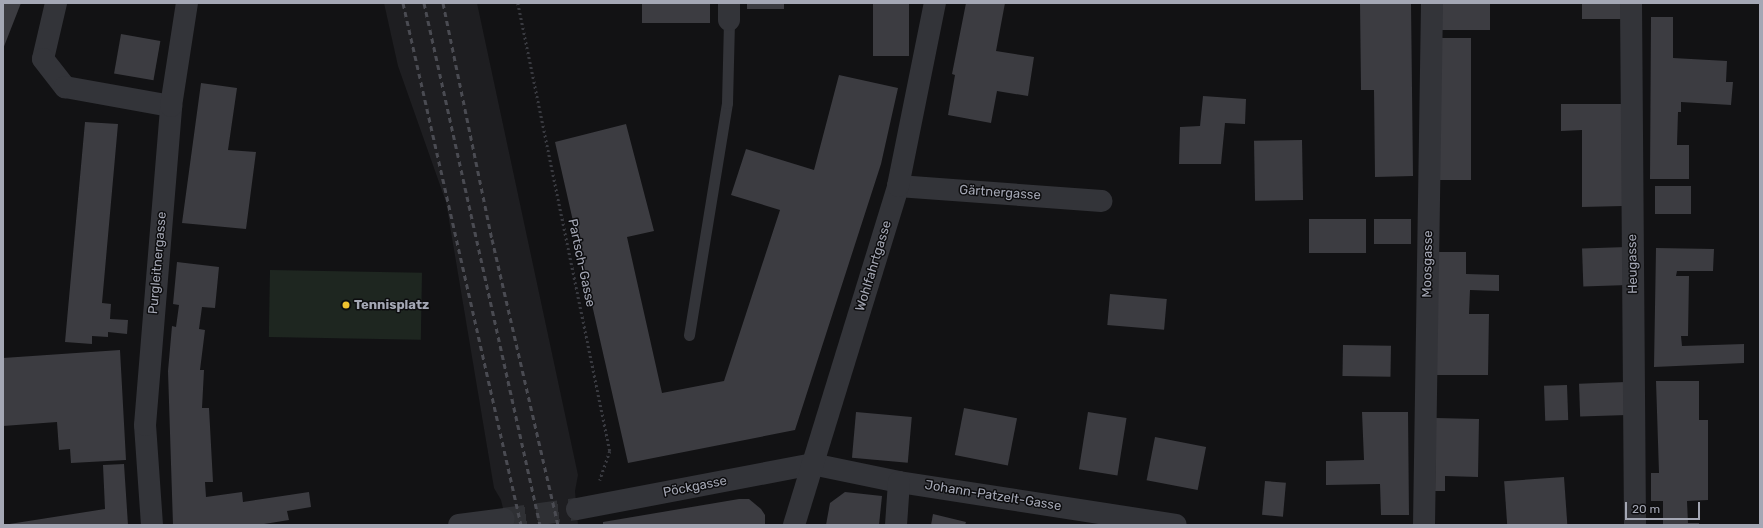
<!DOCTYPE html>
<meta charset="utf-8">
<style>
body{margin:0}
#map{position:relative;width:1763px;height:528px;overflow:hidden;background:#121214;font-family:Rubik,sans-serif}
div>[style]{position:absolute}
.built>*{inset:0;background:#1e1e21}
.green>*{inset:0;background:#1e2620;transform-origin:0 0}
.building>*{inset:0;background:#3c3c41;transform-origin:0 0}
.street-tunnel>*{height:22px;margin-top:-11px;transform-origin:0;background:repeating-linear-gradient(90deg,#2f3034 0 22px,transparent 0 33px)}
.path>*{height:2.5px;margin-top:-1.25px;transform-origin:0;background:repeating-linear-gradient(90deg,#393a40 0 2px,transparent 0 5px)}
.lane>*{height:11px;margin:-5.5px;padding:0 5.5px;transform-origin:5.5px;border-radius:5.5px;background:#333439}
.street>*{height:22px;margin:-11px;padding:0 11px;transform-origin:11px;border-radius:11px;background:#333439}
.rail>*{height:3px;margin-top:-1.5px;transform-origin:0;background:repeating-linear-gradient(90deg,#4a4b52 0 5px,transparent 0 9px)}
.dots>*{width:11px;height:11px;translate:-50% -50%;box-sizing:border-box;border:2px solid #0d0d0f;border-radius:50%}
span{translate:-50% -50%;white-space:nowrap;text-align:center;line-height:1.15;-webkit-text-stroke:3px #0d0d0f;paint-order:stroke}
.street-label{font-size:13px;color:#a4a7b4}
.poi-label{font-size:13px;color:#a4a7b4;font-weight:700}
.left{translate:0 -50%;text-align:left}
.frame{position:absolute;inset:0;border:4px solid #a4a7b4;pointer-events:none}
.scale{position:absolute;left:1625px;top:502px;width:75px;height:18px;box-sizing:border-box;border:2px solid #a4a7b4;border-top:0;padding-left:5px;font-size:12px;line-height:14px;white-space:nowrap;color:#a4a7b4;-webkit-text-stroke:3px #0d0d0f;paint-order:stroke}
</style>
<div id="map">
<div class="built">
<div style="clip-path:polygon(384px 3px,477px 3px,578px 475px,575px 491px,578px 525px,507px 525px,501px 500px,494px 488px,446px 202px,398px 66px)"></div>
</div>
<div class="green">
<div style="left:270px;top:270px;width:152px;height:67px;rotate:1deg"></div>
</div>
<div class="building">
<div style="clip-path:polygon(3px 3px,21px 3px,3px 49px)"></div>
<div style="left:642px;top:3px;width:68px;height:20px"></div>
<div style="left:747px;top:3px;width:37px;height:6px"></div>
<div style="left:873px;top:3px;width:36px;height:53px"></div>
<div style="clip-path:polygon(966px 3px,1005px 3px,996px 51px,1034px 57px,1028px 96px,997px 91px,991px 123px,948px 115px,955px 75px,952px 74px)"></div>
<div style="clip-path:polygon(1360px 3px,1411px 3px,1413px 176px,1375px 177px,1374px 90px,1361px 90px)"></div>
<div style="left:1440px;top:3px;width:50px;height:27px"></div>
<div style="left:1582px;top:3px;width:39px;height:16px"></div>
<div style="clip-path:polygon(1651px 17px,1673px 17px,1673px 58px,1727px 61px,1726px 82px,1733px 82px,1731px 105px,1681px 102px,1681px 112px,1678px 112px,1677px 145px,1689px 145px,1689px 179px,1650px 179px)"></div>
<div style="left:121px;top:34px;width:40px;height:40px;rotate:10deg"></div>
<div style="left:1439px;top:38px;width:32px;height:142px"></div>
<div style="clip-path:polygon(839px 75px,898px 88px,881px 164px,795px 430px,628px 463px,555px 142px,626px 124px,654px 231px,627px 237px,662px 393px,724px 381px,780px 210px,731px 195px,746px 149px,814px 170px)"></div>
<div style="clip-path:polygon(201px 83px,237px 88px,228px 150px,256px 152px,246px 229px,182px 223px)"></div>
<div style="clip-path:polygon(1203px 96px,1246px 99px,1245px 124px,1225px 123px,1221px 164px,1179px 164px,1180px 127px,1200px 126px)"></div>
<div style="clip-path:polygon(1561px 104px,1623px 104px,1623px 206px,1582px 207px,1582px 130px,1561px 131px)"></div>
<div style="clip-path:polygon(85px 122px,118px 124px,102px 303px,111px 304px,110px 319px,128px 320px,127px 334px,108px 332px,108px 337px,92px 336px,92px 344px,65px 342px)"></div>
<div style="left:1302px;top:140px;width:60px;height:48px;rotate:89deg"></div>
<div style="left:1655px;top:186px;width:36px;height:28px"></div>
<div style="left:1309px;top:219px;width:57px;height:34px"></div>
<div style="left:1374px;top:219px;width:37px;height:25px"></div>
<div style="left:1627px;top:247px;width:38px;height:45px;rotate:88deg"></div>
<div style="clip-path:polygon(1656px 248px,1714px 249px,1713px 271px,1677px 271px,1676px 276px,1689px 276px,1688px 336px,1681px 336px,1682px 346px,1744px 344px,1744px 363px,1654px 367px)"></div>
<div style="clip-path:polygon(1437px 252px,1466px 252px,1466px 274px,1499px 275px,1499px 291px,1470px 290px,1469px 314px,1489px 314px,1488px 375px,1435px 375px)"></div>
<div style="clip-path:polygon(177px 262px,219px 267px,215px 308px,202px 307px,199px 329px,205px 330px,200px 370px,204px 370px,202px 408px,209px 408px,213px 482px,205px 482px,206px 497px,242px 492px,243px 502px,309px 492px,311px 507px,287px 511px,289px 520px,258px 525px,173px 525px,168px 371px,172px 326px,176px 327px,179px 305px,173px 304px)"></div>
<div style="left:1110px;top:294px;width:57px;height:31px;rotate:5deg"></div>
<div style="left:1343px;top:345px;width:48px;height:31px;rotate:1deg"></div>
<div style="clip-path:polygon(120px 350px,126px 460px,71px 463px,70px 449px,59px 450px,57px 422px,3px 426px,3px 358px)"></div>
<div style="clip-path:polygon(1656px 381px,1699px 381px,1699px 420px,1708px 420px,1708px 500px,1687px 501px,1688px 523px,1699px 523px,1699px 525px,1663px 525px,1663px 501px,1651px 501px,1651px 473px,1659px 473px)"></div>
<div style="left:1626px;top:382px;width:33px;height:47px;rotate:88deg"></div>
<div style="left:1567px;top:385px;width:35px;height:23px;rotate:88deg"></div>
<div style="left:964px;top:408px;width:54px;height:48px;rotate:11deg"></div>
<div style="left:856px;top:412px;width:56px;height:46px;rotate:5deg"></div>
<div style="left:1088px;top:412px;width:39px;height:58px;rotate:9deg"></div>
<div style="clip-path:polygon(1362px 412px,1408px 412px,1409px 515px,1381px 515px,1380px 484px,1326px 485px,1326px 461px,1364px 460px)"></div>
<div style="clip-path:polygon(1436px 418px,1479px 419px,1478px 477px,1445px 476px,1445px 491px,1435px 491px)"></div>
<div style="left:1155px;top:437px;width:52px;height:44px;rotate:11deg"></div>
<div style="clip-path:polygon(124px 464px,128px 525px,3px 525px,105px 509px,103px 465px)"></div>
<div style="left:1564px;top:477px;width:48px;height:60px;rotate:86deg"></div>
<div style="left:1265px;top:481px;width:21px;height:34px;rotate:5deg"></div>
<div style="clip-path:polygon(845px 492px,882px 496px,879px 525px,826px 525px,830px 503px)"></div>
<div style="clip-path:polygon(739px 499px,749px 499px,761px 509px,765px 515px,765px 525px,603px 525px,603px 522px)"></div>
<div style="clip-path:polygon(933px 514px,966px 522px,965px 525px,931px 525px)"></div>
</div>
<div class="street-tunnel">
<div style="left:504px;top:519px;width:74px;rotate:-7.8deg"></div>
</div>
<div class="path">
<div style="left:518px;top:3px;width:457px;rotate:78.4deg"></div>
<div style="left:610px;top:451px;width:31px;rotate:109deg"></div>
</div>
<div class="lane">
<div style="left:689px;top:335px;width:235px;rotate:-80.7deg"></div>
<div style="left:727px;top:103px;width:83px;rotate:-88.6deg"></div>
</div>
<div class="street">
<div style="left:56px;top:3px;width:57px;rotate:103.1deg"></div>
<div style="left:43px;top:59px;width:36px;rotate:52deg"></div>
<div style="left:65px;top:87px;width:108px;rotate:10.2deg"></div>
<div style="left:729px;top:3px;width:17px;rotate:90deg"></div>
<div style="left:1631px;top:3px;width:522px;rotate:89.56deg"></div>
<div style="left:898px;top:186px;width:204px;rotate:4.2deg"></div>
<div style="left:577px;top:509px;width:239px;rotate:-10.8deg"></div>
<div style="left:812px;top:464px;width:89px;rotate:11.7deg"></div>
<div style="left:899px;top:482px;width:280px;rotate:8.8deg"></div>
<div style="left:152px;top:525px;width:100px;rotate:-94deg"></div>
<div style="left:145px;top:425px;width:320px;rotate:-85.3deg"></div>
<div style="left:171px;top:106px;width:104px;rotate:-81.2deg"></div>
<div style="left:459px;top:525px;width:45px;rotate:-7.6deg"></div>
<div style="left:794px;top:525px;width:355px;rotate:-72.9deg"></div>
<div style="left:898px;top:186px;width:187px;rotate:-78.6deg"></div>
<div style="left:896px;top:525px;width:43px;rotate:-86deg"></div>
<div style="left:1424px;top:525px;width:522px;rotate:-89.12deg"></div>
</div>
<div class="rail">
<div style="left:403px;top:3px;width:535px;rotate:77.26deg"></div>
<div style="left:424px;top:3px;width:535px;rotate:77.47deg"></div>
<div style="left:443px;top:3px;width:241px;rotate:78.3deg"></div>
<div style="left:492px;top:239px;width:294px;rotate:77deg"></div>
</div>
<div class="dots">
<div style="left:346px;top:305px;background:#efc12f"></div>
</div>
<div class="street-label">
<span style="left:1000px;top:193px;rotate:4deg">Gärtnergasse</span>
<span style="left:158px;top:263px;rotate:-85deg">Purgleitnergasse</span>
<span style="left:581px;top:263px;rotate:78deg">Partsch-Gasse</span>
<span style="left:1428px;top:264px;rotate:-89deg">Moosgasse</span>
<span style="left:1633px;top:264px;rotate:-91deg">Heugasse</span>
<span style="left:874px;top:266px;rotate:-73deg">Wohlfahrtgasse</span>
<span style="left:695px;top:487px;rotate:-11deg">Pöckgasse</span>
<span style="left:993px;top:496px;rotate:9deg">Johann-Patzelt-Gasse</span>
</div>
<div class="poi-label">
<span class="left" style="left:354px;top:305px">Tennisplatz</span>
</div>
<div class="frame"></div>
<div class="scale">20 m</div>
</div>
